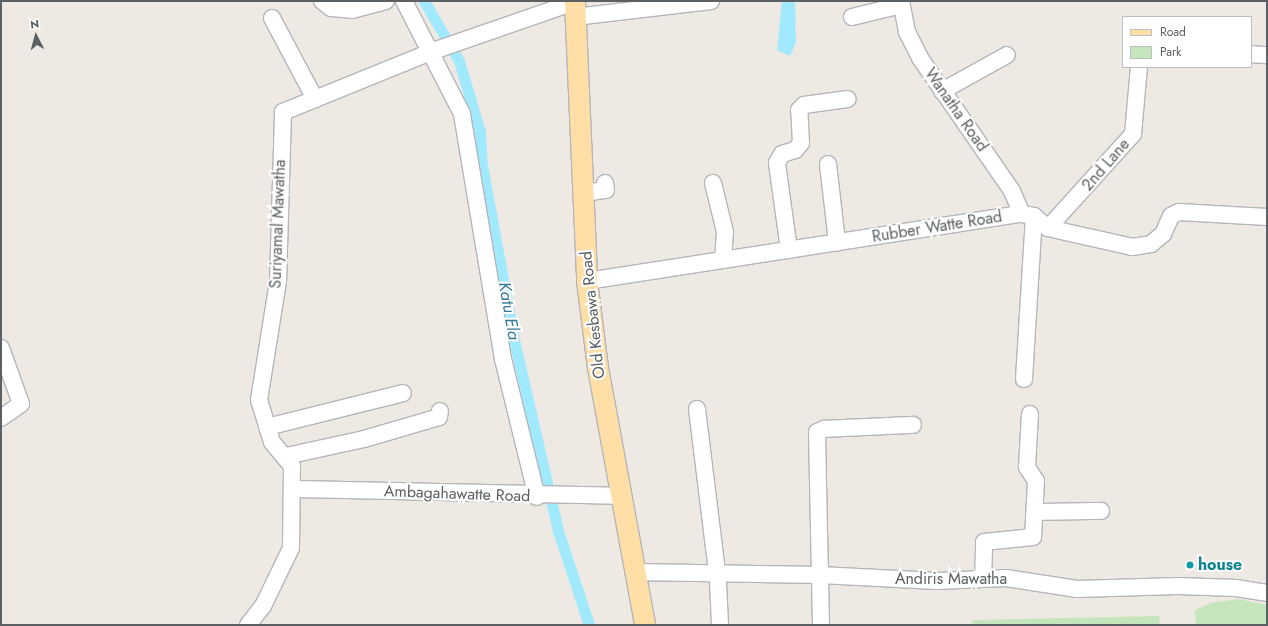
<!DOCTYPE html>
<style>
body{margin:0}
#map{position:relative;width:1268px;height:626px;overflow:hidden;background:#eee9e2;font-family:Jost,sans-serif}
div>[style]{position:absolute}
.green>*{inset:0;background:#c5e6bd}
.water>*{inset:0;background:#a1e9ff}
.canal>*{height:11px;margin:-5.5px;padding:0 5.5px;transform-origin:5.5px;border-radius:5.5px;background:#a1e9ff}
.roads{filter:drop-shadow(1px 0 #b3b6ba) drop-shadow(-1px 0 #b3b6ba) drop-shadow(0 1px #b3b6ba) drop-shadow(0 -1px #b3b6ba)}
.minor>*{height:16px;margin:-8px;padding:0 8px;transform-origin:8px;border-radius:8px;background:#fff}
.major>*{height:20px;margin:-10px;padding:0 10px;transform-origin:10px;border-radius:10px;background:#ffdfa6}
.dots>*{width:11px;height:11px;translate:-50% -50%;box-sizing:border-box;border:2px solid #fff;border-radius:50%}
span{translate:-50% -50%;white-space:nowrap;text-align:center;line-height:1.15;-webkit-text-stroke:4px #fff;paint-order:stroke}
.street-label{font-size:16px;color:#5a6063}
.culture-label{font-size:16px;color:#0d838f;font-weight:700}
.left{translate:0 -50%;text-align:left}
.water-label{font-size:17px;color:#347999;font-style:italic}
.frame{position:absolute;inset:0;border:2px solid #5a6063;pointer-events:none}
.legend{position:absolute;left:1122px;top:16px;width:130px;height:52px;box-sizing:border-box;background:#fff;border:1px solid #bdbfc1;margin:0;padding:5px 7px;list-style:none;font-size:12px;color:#5a6063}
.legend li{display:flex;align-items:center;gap:8px;height:20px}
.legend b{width:20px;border:1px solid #bdbfc1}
.north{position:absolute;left:16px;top:16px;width:40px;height:40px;-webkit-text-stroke:3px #fff;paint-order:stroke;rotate:354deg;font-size:11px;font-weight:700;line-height:16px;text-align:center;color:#5a6063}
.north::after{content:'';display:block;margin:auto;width:14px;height:18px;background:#5a6063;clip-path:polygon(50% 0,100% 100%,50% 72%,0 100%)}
</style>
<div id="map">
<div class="green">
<div style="clip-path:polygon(1238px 599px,1267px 605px,1267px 625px,1196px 625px,1195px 610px,1211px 603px)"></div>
<div style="clip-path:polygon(1159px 616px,1160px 625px,973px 625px,972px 620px)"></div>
</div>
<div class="water">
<div style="clip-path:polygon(782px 1px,795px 1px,796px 42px,790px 56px,777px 50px)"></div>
</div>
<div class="canal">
<div style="left:424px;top:1px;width:69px;rotate:59.7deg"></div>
<div style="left:459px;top:61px;width:74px;rotate:73.5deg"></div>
<div style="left:480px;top:132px;width:33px;rotate:87deg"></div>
<div style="left:482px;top:165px;width:178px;rotate:79.6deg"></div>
<div style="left:514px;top:340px;width:196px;rotate:77deg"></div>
<div style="left:558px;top:531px;width:99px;rotate:71.7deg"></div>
</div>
<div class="roads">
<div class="minor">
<div style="left:322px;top:1px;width:11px;rotate:38deg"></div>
<div style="left:331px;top:8px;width:21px;rotate:5deg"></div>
<div style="left:352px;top:10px;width:35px;rotate:-15deg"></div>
<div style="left:404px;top:1px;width:127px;rotate:62.8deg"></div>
<div style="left:462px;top:114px;width:248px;rotate:80.5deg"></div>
<div style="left:503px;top:359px;width:142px;rotate:76.2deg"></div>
<div style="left:901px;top:1px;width:32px;rotate:79deg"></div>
<div style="left:907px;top:32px;width:29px;rotate:63deg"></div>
<div style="left:920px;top:58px;width:162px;rotate:55.3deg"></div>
<div style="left:1012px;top:191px;width:25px;rotate:67deg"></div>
<div style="left:575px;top:17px;width:137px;rotate:-6.7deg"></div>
<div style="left:852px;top:17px;width:51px;rotate:-13.5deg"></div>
<div style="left:272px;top:18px;width:92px;rotate:62deg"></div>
<div style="left:1251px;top:54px;width:16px;rotate:4deg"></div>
<div style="left:942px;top:91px;width:74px;rotate:-29deg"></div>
<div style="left:828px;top:164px;width:79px;rotate:83.4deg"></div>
<div style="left:713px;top:183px;width:50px;rotate:76.2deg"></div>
<div style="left:725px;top:232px;width:28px;rotate:94deg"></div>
<div style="left:584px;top:193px;width:22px;rotate:-8deg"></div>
<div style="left:606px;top:190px;width:7px;rotate:-98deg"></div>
<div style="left:1048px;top:228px;width:127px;rotate:-47.9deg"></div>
<div style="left:1133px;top:134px;width:67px;rotate:-84.9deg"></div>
<div style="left:789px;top:250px;width:88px;rotate:-97.9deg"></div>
<div style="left:777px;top:163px;width:10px;rotate:-61deg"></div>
<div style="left:782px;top:154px;width:14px;rotate:-17deg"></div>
<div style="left:795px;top:150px;width:9px;rotate:-49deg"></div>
<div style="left:801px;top:143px;width:33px;rotate:-93deg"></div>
<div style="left:799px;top:110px;width:7px;rotate:-45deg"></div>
<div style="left:804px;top:105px;width:44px;rotate:-7.8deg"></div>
<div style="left:587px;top:281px;width:440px;rotate:-8.8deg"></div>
<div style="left:1022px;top:214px;width:12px;rotate:9deg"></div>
<div style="left:1034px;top:216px;width:18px;rotate:41deg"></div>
<div style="left:1048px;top:228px;width:86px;rotate:12.7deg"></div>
<div style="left:1132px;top:247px;width:19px;rotate:-9deg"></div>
<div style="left:1151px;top:244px;width:16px;rotate:-40deg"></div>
<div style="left:1163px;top:234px;width:20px;rotate:-66deg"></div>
<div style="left:1171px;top:216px;width:9px;rotate:-27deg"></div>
<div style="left:1179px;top:212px;width:88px;rotate:3.3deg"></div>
<div style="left:1px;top:348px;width:59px;rotate:70.3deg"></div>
<div style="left:21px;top:404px;width:24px;rotate:145deg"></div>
<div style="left:1024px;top:379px;width:163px;rotate:-86.5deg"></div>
<div style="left:697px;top:409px;width:173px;rotate:83deg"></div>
<div style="left:718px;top:581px;width:44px;rotate:87.4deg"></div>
<div style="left:267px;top:427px;width:140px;rotate:-14deg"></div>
<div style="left:286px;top:456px;width:80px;rotate:-12.3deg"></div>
<div style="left:364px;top:439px;width:78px;rotate:-16.3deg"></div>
<div style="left:439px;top:417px;width:6px;rotate:-81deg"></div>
<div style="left:294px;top:489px;width:327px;rotate:1.2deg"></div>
<div style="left:1035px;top:512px;width:66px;rotate:-0.9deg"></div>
<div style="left:634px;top:572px;width:186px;rotate:0.9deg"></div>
<div style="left:820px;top:575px;width:117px;rotate:2.9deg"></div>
<div style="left:937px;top:581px;width:69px;rotate:-2.5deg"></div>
<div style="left:1006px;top:578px;width:72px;rotate:8.8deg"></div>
<div style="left:1077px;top:589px;width:101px;rotate:-1.7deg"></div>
<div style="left:1178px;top:586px;width:58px;rotate:2deg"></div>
<div style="left:1236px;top:588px;width:31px;rotate:9deg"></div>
<div style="left:983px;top:578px;width:36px;rotate:-88deg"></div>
<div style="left:984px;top:542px;width:49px;rotate:-5.8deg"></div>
<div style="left:1033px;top:537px;width:56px;rotate:-86.9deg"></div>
<div style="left:1036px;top:481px;width:17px;rotate:-123deg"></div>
<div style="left:1027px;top:467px;width:53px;rotate:-86.8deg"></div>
<div style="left:248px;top:625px;width:24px;rotate:-52deg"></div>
<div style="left:263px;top:606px;width:64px;rotate:-64.2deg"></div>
<div style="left:291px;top:548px;width:82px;rotate:-89.3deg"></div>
<div style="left:292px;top:466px;width:31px;rotate:-130deg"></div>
<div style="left:272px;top:442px;width:44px;rotate:-107.2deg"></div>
<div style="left:259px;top:400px;width:120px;rotate:-80.9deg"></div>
<div style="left:278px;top:282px;width:170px;rotate:-88.3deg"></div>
<div style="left:283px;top:112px;width:165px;rotate:-22.1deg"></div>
<div style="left:436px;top:50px;width:147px;rotate:-19.1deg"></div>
<div style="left:821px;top:625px;width:193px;rotate:-91.2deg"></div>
<div style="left:817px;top:432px;width:8px;rotate:-23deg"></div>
<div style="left:824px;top:429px;width:89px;rotate:-2.6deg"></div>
</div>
<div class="major">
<div style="left:575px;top:1px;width:280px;rotate:87.5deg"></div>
<div style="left:587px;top:281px;width:88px;rotate:82.8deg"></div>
<div style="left:598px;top:368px;width:261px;rotate:79.6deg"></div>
</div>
</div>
<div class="dots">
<div style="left:1190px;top:565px;background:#0f9aa8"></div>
</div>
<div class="street-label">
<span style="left:956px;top:110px;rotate:55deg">Wanatha Road</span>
<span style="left:1106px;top:165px;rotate:-49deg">2nd Lane</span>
<span style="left:278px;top:224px;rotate:-88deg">Suriyamal Mawatha</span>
<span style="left:937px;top:227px;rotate:-9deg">Rubber Watte Road</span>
<span style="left:593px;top:315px;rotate:-96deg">Old Kesbawa Road</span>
<span style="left:457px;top:494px;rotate:2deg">Ambagahawatte Road</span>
<span style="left:951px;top:579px">Andiris Mawatha</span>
</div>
<div class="culture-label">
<span class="left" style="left:1198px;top:565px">house</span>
</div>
<div class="water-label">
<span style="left:509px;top:311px;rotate:80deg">Katu Ela</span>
</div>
<div class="frame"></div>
<ul class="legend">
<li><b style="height:5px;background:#ffdfa6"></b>Road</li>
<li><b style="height:11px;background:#c5e6bd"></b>Park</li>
</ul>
<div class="north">N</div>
</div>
